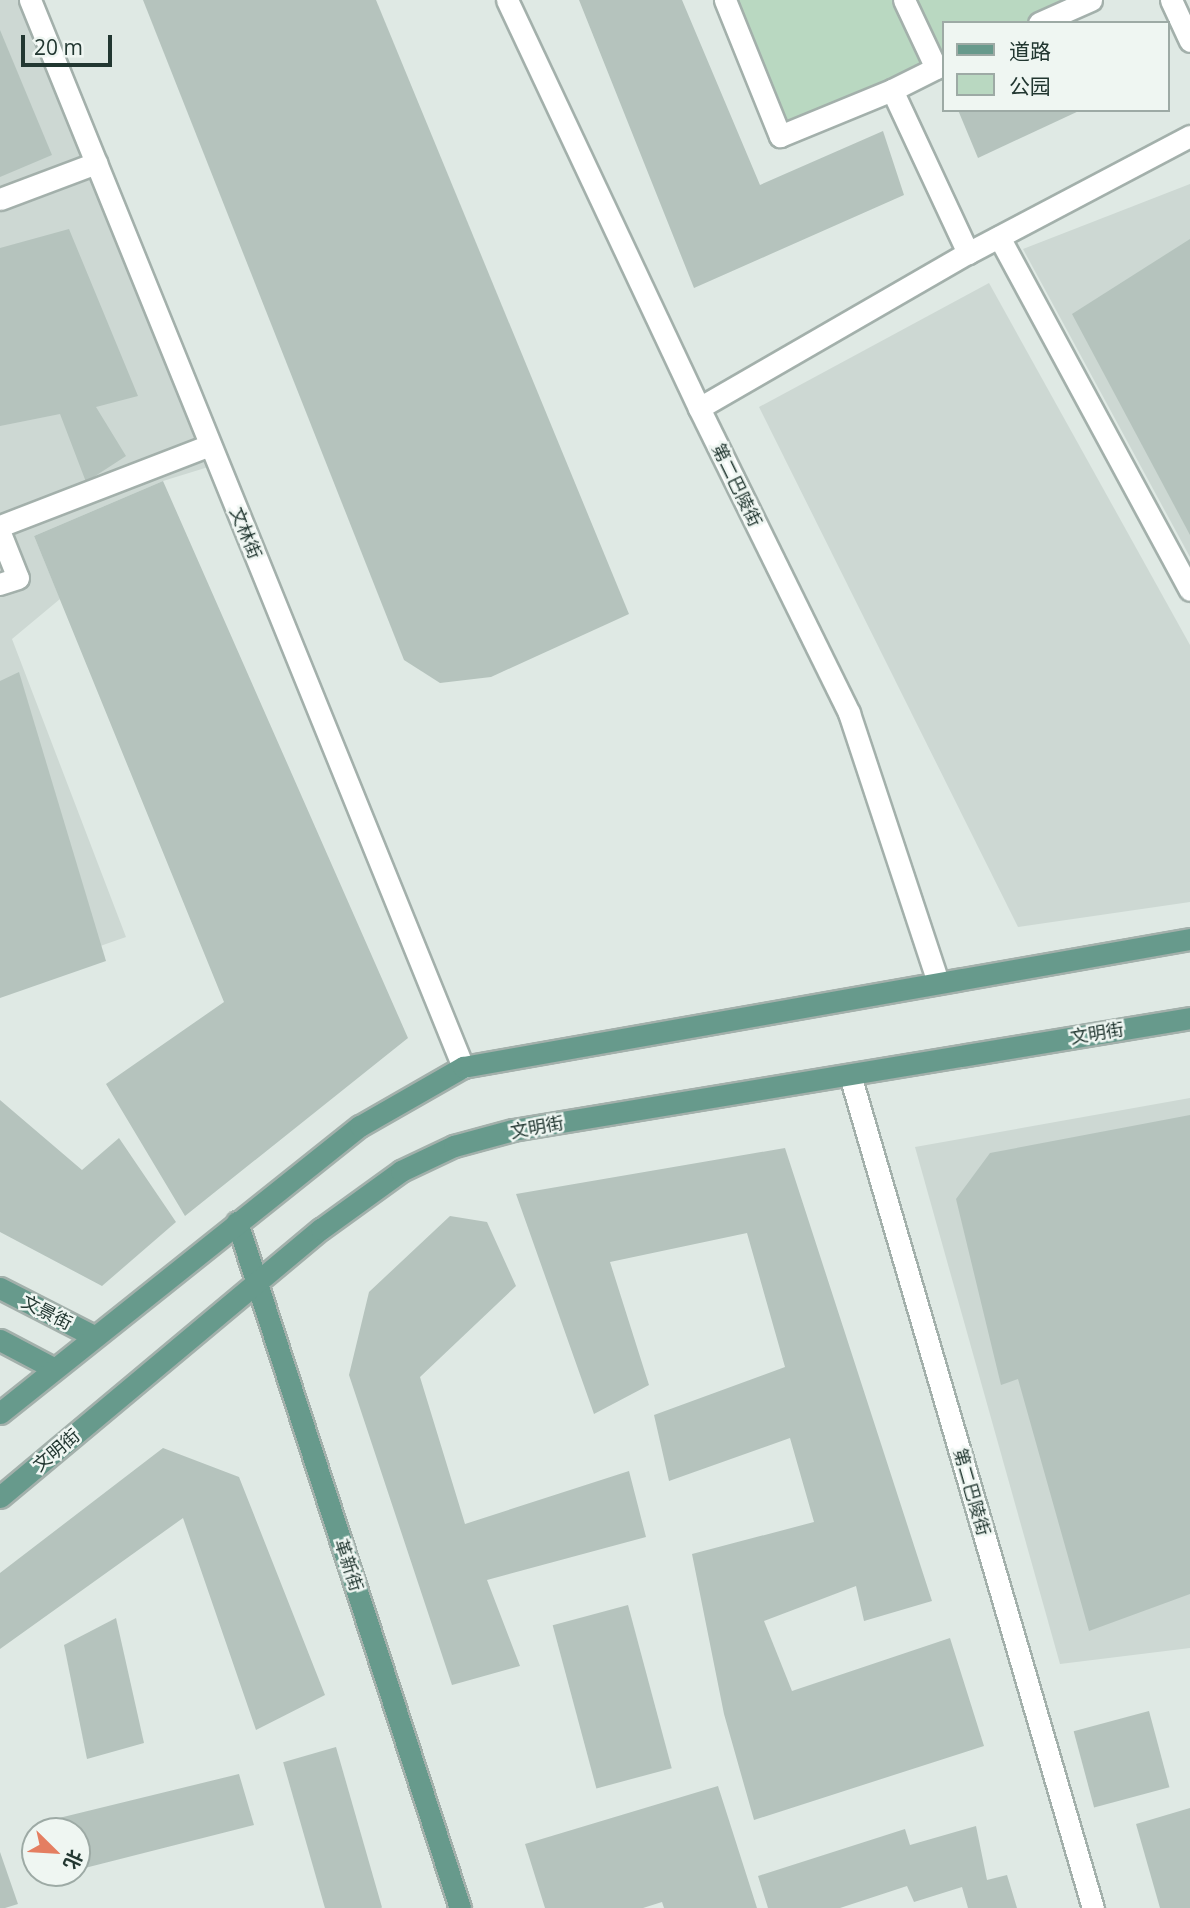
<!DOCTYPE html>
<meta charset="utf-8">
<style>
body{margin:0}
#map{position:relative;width:1190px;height:1908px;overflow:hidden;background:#dfe9e4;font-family:"Open Sans","Noto Sans SC",sans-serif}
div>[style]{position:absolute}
.built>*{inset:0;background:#cdd8d3}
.green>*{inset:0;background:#b9d8c1}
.building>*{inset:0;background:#b5c3bd;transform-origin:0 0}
.roads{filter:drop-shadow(2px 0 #a3b0ab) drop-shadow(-2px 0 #a3b0ab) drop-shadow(0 2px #a3b0ab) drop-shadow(0 -2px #a3b0ab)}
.minor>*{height:21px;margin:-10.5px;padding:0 10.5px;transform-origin:10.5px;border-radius:10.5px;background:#fff}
.major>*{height:21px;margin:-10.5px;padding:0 10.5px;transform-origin:10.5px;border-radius:10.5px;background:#679a8c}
span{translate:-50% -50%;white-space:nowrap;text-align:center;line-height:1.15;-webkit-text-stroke:5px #eff6f2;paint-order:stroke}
.street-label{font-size:18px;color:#223731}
.legend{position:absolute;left:942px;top:21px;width:228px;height:91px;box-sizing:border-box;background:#eff6f2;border:2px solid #9daaa5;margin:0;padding:9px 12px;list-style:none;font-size:21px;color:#223731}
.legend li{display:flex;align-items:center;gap:14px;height:35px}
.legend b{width:35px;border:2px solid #9daaa5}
.north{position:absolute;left:21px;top:1817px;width:70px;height:70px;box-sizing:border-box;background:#eff6f2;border:2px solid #9daaa5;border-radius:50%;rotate:114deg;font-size:19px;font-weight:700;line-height:28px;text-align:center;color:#223731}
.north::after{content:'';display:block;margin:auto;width:24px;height:32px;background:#e47e61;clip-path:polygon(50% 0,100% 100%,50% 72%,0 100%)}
.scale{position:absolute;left:21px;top:35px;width:91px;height:32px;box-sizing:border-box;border:4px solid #223731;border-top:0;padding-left:9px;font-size:21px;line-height:24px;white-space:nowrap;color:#223731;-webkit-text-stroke:5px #eff6f2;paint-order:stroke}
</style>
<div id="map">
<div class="built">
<div style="clip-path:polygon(0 0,30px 0,218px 464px,163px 481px,34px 536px,60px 599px,12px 639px,126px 937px,0 981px)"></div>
<div style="clip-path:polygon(1190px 184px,1190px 557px,1023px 249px)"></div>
<div style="clip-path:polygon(989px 283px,1190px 645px,1190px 902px,1018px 927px,759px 407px)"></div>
<div style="clip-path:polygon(1190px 1098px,1190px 1648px,1060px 1664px,915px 1147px)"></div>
</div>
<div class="green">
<div style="clip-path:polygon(725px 0,1091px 0,1039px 23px,943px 23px,943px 65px,780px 136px)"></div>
</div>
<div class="building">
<div style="clip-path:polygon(143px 0,376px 0,629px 614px,491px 677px,440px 683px,404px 660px)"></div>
<div style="clip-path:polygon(579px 0,682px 0,760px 185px,883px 131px,904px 195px,694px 288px)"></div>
<div style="clip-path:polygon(0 30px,52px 155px,0 177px)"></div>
<div style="clip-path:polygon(958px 110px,1081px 110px,978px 158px)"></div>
<div style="clip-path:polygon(69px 229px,138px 396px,96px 407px,126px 456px,86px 482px,60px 414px,0 426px,0 248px)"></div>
<div style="clip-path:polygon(1190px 239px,1190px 535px,1072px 314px)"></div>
<div style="clip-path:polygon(163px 481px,408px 1038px,185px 1216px,106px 1084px,224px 1002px,34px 536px)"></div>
<div style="clip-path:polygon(19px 672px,106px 961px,0 998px,0 681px)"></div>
<div style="clip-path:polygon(0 1100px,82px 1170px,119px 1138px,176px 1222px,102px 1286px,0 1232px)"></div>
<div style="clip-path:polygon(1190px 1115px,1190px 1594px,1089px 1631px,1018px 1379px,1001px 1385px,956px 1199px,990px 1153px)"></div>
<div style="clip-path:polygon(785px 1148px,932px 1601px,864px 1621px,856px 1586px,764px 1621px,792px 1691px,950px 1638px,984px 1746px,754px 1820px,724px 1714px,692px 1554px,814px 1522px,790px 1438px,669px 1481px,654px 1415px,785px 1367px,747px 1233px,610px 1262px,649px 1385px,594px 1414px,516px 1194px)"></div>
<div style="clip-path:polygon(450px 1216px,487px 1222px,516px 1286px,420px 1377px,465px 1524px,629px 1471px,646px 1537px,487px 1580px,520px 1666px,452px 1685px,349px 1375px,369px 1292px)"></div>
<div style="clip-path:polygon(163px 1448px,239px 1477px,325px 1695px,256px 1730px,183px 1518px,0 1649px,0 1573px)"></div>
<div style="left:628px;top:1605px;width:169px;height:78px;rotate:75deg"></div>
<div style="clip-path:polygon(116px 1618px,144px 1743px,87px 1759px,64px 1645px)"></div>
<div style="left:1149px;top:1711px;width:79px;height:78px;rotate:75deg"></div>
<div style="left:336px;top:1747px;width:167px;height:55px;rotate:74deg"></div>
<div style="clip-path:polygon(239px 1774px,254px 1825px,77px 1870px,77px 1831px,62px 1831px,59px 1818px)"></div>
<div style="clip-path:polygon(718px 1786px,757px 1908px,664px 1908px,662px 1902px,643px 1908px,545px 1908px,525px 1844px)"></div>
<div style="clip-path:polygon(1190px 1808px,1190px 1908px,1160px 1908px,1136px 1824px)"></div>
<div style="clip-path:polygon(976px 1826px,987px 1880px,1007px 1875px,1017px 1908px,968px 1908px,962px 1887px,914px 1902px,907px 1886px,840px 1908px,768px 1908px,758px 1876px,905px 1829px,910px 1845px)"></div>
<div style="clip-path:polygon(0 1852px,18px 1904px,5px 1908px,0 1908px)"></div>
</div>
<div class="roads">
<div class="minor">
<div style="left:30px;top:0;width:1152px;rotate:67.91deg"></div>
<div style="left:507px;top:0;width:451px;rotate:64.8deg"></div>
<div style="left:699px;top:408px;width:340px;rotate:63.8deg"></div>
<div style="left:849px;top:713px;width:283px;rotate:71.7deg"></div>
<div style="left:725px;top:0;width:147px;rotate:68deg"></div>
<div style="left:780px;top:136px;width:121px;rotate:-22.3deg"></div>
<div style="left:892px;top:90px;width:180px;rotate:65deg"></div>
<div style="left:1171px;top:0;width:45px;rotate:65.1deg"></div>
<div style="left:1039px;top:23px;width:57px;rotate:-23.9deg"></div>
<div style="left:892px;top:90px;width:49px;rotate:-26.6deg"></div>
<div style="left:936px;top:68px;width:75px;rotate:-115.2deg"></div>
<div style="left:0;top:199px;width:103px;rotate:-20.6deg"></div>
<div style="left:999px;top:237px;width:401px;rotate:61.6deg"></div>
<div style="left:699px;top:408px;width:310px;rotate:-30deg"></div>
<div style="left:968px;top:253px;width:251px;rotate:-27.8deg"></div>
<div style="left:0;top:526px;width:225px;rotate:-21.1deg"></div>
<div style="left:0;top:533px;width:48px;rotate:68.2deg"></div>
<div style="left:18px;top:578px;width:19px;rotate:162deg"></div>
<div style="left:850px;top:1075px;width:868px;rotate:73.74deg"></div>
</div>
<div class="major">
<div style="left:237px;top:1222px;width:721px;rotate:71.99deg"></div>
<div style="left:0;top:1288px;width:106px;rotate:27.1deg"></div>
<div style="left:0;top:1340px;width:60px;rotate:27.8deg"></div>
<div style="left:0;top:1413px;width:460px;rotate:-38.6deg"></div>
<div style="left:360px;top:1126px;width:119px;rotate:-29.8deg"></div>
<div style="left:463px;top:1067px;width:738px;rotate:-9.99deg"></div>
<div style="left:0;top:1497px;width:418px;rotate:-39.9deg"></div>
<div style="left:321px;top:1229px;width:99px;rotate:-35.9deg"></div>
<div style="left:401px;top:1171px;width:59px;rotate:-25.3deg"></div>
<div style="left:454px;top:1146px;width:61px;rotate:-15.2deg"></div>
<div style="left:513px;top:1130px;width:686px;rotate:-9.39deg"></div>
</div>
</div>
<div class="street-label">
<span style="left:737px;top:485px;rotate:64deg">第二巴陵街</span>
<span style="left:246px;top:533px;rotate:68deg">文林街</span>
<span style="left:1097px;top:1033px;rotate:-9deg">文明街</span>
<span style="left:537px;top:1127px;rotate:-10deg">文明街</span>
<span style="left:47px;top:1312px;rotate:27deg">文景街</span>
<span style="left:56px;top:1450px;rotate:-40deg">文明街</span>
<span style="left:972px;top:1492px;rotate:74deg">第二巴陵街</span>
<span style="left:349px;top:1565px;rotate:72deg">革新街</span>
</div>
<ul class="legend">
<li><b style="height:9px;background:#679a8c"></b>道路</li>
<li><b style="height:19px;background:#b9d8c1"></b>公园</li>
</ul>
<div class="north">北</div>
<div class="scale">20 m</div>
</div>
